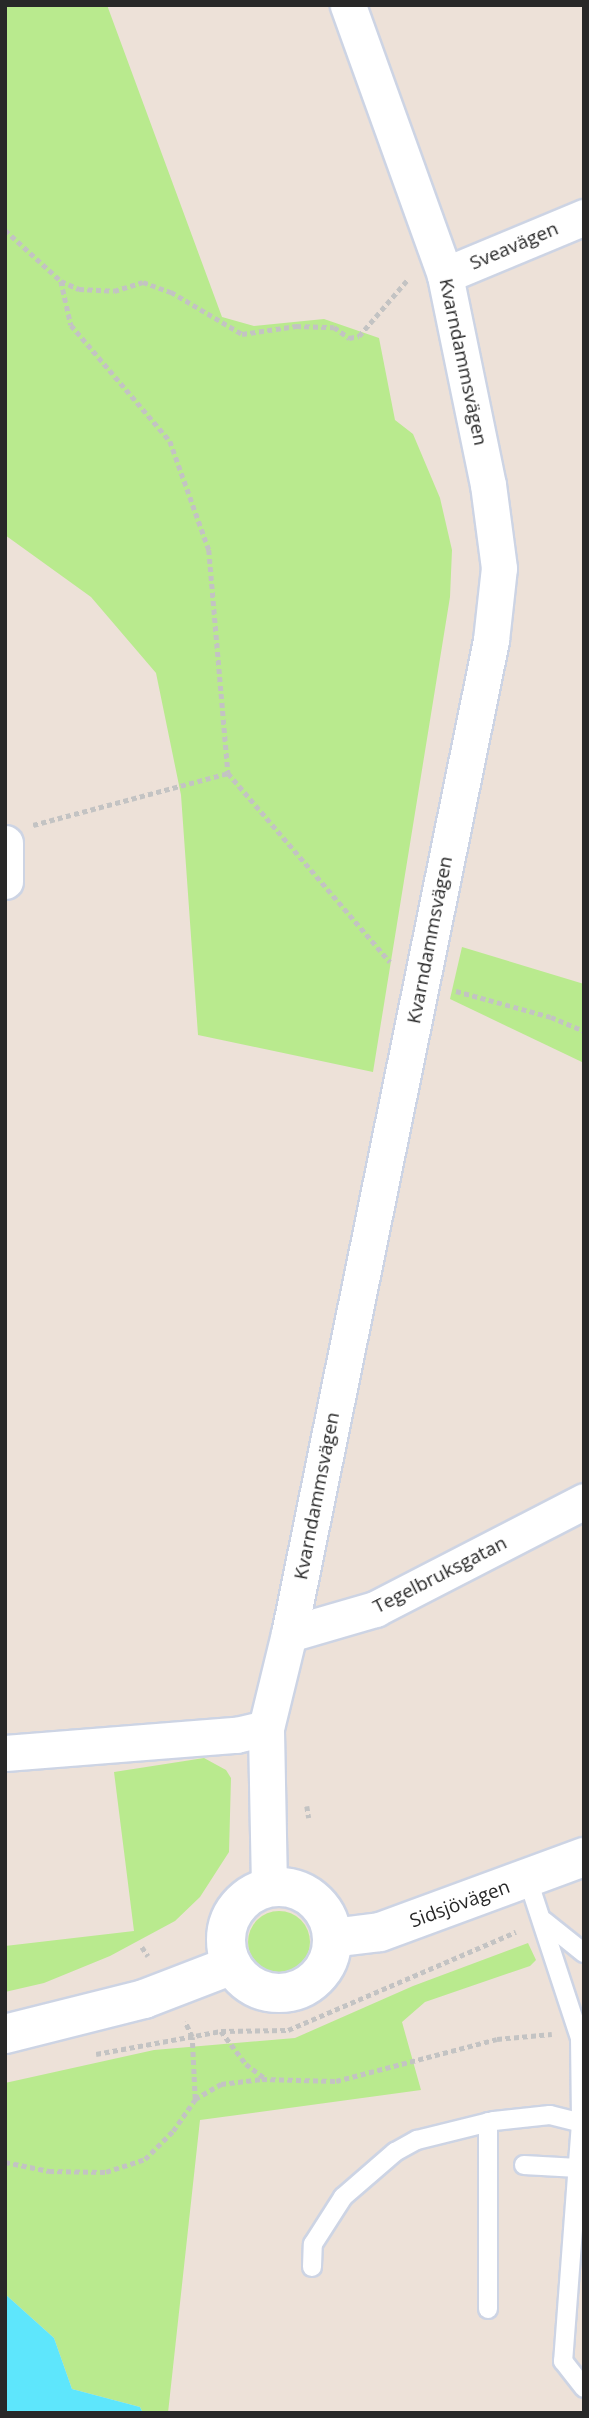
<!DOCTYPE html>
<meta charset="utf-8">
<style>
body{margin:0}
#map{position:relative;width:589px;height:2418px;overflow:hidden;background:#ede1d8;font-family:"Open Sans",sans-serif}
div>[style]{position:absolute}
.green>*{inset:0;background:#b9ea8e}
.round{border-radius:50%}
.water>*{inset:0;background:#5ee6fc}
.path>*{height:4.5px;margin-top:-2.25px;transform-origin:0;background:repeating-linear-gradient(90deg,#c3c3c3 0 5px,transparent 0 8.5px)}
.roads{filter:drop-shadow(2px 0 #cdd4e4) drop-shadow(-2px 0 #cdd4e4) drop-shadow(0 2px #cdd4e4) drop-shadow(0 -2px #cdd4e4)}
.lane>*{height:18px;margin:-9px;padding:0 9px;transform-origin:9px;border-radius:9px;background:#fff}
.street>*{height:35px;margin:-17.5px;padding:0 17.5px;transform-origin:17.5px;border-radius:17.5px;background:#fff}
.secondary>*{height:38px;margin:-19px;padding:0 19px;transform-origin:19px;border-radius:19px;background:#fff}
.secondary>.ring{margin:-19px;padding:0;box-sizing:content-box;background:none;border:38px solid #fff;border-radius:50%}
span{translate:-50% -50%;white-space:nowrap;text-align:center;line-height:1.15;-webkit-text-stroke:5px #fff;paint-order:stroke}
.street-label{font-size:19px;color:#282828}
.frame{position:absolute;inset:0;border:7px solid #282828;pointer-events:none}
</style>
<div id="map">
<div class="green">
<div style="clip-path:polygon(5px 5px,107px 5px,222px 317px,254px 326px,324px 319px,379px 338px,395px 420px,413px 434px,440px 498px,452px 550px,450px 597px,373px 1072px,198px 1035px,181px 795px,156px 673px,91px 597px,5px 535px)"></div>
<div style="clip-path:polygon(462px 947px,584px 984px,584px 1063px,450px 999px)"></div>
<div style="clip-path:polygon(204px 1758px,226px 1770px,231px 1778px,229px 1852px,200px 1897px,175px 1921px,110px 1956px,44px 1983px,5px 1992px,5px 1946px,134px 1931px,114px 1772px)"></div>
<div class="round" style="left:248px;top:1911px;width:62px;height:62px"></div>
<div style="clip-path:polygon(528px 1943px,536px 1960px,530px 1966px,425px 2002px,402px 2022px,421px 2090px,200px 2120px,168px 2413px,143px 2413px,140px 2407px,72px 2389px,54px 2338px,5px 2294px,5px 2083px,154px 2050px,295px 2038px,413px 1986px)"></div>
</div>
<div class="water">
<div style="clip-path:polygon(5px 2294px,54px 2338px,72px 2389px,140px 2407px,143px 2413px,5px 2413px)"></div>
</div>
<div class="path">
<div style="left:5px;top:230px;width:76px;rotate:42.3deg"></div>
<div style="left:61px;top:281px;width:20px;rotate:24deg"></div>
<div style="left:79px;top:289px;width:35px;rotate:3deg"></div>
<div style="left:114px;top:291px;width:30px;rotate:-17deg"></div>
<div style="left:143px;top:282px;width:30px;rotate:20deg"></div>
<div style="left:171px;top:292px;width:82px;rotate:30.6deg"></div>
<div style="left:242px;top:334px;width:55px;rotate:-8.4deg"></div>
<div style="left:296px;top:326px;width:38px;rotate:2deg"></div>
<div style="left:334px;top:327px;width:19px;rotate:36deg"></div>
<div style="left:349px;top:338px;width:10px;rotate:-11deg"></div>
<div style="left:359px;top:336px;width:75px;rotate:-49.3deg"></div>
<div style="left:61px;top:281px;width:45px;rotate:77.2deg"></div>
<div style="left:71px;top:325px;width:153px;rotate:49.5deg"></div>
<div style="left:170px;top:441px;width:116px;rotate:70.3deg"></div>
<div style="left:209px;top:550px;width:224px;rotate:85.1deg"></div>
<div style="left:228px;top:773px;width:249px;rotate:49.4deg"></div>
<div style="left:33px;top:825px;width:202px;rotate:-14.9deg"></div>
<div style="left:456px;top:991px;width:98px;rotate:15.3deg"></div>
<div style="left:551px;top:1017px;width:36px;rotate:23deg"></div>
<div style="left:307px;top:1806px;width:12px;rotate:81deg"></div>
<div style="left:142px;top:1947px;width:11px;rotate:56deg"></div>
<div style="left:221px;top:2031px;width:41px;rotate:52.9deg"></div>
<div style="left:246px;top:2064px;width:25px;rotate:37deg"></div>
<div style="left:96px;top:2054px;width:127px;rotate:-10.4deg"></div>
<div style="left:221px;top:2031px;width:67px;rotate:-0.9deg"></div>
<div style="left:288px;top:2030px;width:248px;rotate:-23.3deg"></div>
<div style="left:195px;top:2099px;width:30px;rotate:-30deg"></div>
<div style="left:221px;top:2084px;width:41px;rotate:-7deg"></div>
<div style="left:262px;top:2079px;width:74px;rotate:1.5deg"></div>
<div style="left:336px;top:2081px;width:166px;rotate:-14.6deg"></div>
<div style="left:497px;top:2039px;width:55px;rotate:-5.2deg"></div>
<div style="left:5px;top:2162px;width:45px;rotate:11.6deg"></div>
<div style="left:49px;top:2171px;width:57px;rotate:1deg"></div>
<div style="left:106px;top:2172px;width:41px;rotate:-18.4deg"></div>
<div style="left:145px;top:2159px;width:40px;rotate:-45deg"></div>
<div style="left:173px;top:2131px;width:39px;rotate:-55deg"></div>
<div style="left:195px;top:2099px;width:62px;rotate:-92.8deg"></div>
<div style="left:192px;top:2037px;width:17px;rotate:-115deg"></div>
</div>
<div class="roads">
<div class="lane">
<div style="left:528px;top:1880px;width:166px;rotate:71.8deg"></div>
<div style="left:580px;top:2038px;width:85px;rotate:89.3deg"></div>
<div style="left:581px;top:2123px;width:239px;rotate:94.3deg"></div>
<div style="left:563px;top:2361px;width:34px;rotate:52deg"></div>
<div style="left:544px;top:1921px;width:51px;rotate:38.7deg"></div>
<div style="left:488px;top:2122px;width:187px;rotate:90deg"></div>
<div style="left:524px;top:2165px;width:54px;rotate:3.2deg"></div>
<div style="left:312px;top:2267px;width:23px;rotate:-88deg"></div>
<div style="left:313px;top:2244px;width:56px;rotate:-57.4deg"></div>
<div style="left:343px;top:2197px;width:69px;rotate:-40.9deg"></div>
<div style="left:395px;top:2152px;width:25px;rotate:-29deg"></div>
<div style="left:417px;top:2140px;width:79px;rotate:-13.9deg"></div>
<div style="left:494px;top:2121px;width:56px;rotate:-6.1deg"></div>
<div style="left:550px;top:2115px;width:32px;rotate:14deg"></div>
</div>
<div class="street">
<div style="left:445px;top:275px;width:151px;rotate:-22.6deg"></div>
<div style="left:5px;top:843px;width:38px;rotate:90deg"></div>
<div style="left:289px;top:1634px;width:90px;rotate:-16.2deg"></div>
<div style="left:375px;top:1609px;width:235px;rotate:-27.3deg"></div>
<div style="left:5px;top:1753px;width:232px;rotate:-4.5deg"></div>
<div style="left:236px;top:1735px;width:31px;rotate:-13deg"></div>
<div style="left:269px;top:1887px;width:159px;rotate:-91.1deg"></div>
<div style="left:266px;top:1728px;width:97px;rotate:-76.3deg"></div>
<div style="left:289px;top:1634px;width:1014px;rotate:-78.51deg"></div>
<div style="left:491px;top:640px;width:72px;rotate:-83.7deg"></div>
<div style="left:499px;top:568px;width:84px;rotate:-97.5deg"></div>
<div style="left:488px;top:485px;width:214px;rotate:-101.6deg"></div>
<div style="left:445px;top:275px;width:287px;rotate:-109.8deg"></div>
</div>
<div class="secondary">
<div class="ring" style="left:226px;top:1887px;width:68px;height:68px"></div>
<div style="left:332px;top:1938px;width:48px;rotate:-7.1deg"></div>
<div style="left:380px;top:1932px;width:217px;rotate:-20.2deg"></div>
<div style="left:5px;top:2034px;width:143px;rotate:-14.1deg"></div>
<div style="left:144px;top:1999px;width:94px;rotate:-21.1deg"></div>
</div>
</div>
<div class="street-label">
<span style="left:514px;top:246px;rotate:-23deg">Sveavägen</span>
<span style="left:463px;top:362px;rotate:78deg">Kvarndammsvägen</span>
<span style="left:430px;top:940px;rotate:-79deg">Kvarndammsvägen</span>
<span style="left:317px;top:1496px;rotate:-79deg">Kvarndammsvägen</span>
<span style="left:440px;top:1575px;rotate:-27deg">Tegelbruksgatan</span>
<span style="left:460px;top:1904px;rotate:-20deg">Sidsjövägen</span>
</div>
<div class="frame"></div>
</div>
